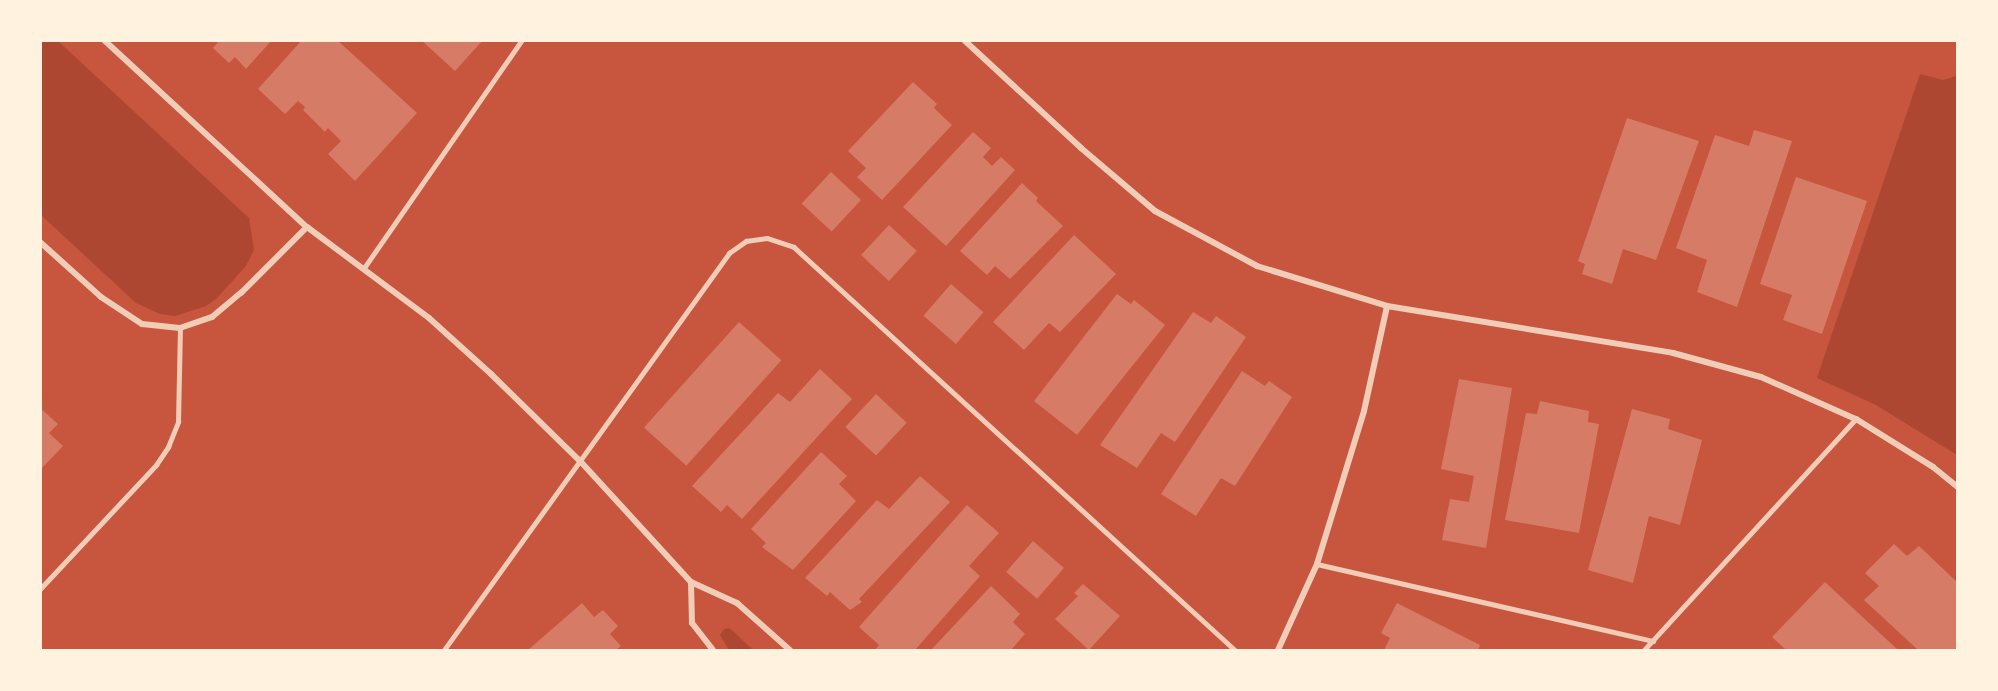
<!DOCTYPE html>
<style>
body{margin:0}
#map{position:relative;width:1998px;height:691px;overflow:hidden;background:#c8553d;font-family:"PT Serif",serif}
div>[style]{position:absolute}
.green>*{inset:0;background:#ae4732}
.building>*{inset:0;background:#d67c66;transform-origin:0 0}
.service>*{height:4.5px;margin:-2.25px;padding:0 2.25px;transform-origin:2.25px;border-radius:2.25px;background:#f1ccb7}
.minor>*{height:6px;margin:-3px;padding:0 3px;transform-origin:3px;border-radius:3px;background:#f1ccb7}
span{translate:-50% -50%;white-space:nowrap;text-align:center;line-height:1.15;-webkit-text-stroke:5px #fff3e0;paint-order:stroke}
.frame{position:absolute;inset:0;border:42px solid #fff3e0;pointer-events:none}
</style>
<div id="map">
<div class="green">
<div style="clip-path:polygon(41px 40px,58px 41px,249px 218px,254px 250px,246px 266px,216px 299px,206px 306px,175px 316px,160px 314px,136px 303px,41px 215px)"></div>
<div style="clip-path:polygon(1920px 74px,1943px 80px,1957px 76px,1957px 455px,1876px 405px,1817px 378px)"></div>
<div style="clip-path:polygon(729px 628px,734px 632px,753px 650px,729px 650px,720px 635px,724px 629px)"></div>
</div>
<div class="building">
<div style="clip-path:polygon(220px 40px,272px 40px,246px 69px,235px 57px,229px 63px,213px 48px)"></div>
<div style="clip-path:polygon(302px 40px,337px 40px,417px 113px,355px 181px,328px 154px,341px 141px,328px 128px,325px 132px,303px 110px,305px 107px,298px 101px,285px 114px,258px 89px)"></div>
<div style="clip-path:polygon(421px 40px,483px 40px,455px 71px)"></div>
<div style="clip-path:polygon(913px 82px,937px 104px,934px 108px,952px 125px,882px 200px,857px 177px,866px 168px,848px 151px)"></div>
<div style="clip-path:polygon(1627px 118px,1699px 141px,1656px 260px,1623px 249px,1612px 284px,1582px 274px,1585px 264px,1578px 261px)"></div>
<div style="clip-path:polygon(1754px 130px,1792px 141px,1737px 307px,1697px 292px,1707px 260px,1676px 248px,1715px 135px,1749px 146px)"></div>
<div style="clip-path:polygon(973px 132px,991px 148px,983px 157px,992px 166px,1001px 157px,1015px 170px,946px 246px,903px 207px)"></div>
<div style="left:831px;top:172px;width:41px;height:43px;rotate:43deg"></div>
<div style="clip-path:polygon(1796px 177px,1867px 201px,1822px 334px,1783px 320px,1792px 295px,1760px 284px)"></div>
<div style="clip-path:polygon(1022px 183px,1038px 198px,1036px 201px,1063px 226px,1010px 279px,995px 266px,987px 275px,960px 251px)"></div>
<div style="left:889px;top:225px;width:38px;height:41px;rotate:43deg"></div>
<div style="clip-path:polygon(1074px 235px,1116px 274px,1060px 332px,1049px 323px,1024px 350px,993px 322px)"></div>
<div style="left:951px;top:284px;width:43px;height:42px;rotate:41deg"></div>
<div style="clip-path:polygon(1117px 294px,1131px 304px,1134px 300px,1165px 325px,1077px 435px,1034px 401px)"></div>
<div style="clip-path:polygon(1193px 312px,1211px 323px,1216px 316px,1246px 337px,1175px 442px,1161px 433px,1137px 468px,1100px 445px)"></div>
<div style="left:739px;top:322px;width:57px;height:142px;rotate:42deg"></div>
<div style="clip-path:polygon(820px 369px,852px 399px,742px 519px,727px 505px,721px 512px,692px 486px,778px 393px,790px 402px)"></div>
<div style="clip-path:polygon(1242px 371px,1265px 386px,1269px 381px,1292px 397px,1235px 486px,1221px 478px,1196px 516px,1161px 494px)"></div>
<div style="clip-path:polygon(1459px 379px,1512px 388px,1486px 548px,1442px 540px,1450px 499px,1469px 502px,1474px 476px,1441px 469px)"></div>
<div style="left:876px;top:394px;width:42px;height:45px;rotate:43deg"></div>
<div style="clip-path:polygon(1540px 401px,1589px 411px,1588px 422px,1599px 424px,1579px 533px,1505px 520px,1526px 413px,1537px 414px)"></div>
<div style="clip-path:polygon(40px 408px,58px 424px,49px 433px,63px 446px,40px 470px)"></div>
<div style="clip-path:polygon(1632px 409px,1670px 419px,1668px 429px,1702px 440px,1680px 525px,1649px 516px,1633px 583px,1588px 570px)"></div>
<div style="clip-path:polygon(821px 452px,847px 476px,839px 484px,856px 501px,793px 570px,762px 547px,766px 543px,751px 529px)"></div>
<div style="clip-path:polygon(920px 476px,950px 502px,859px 599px,862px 602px,850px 610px,830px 592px,827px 596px,805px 578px,877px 500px,889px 509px)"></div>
<div style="clip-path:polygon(967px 505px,999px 533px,969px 566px,980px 576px,915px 650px,875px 650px,879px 645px,859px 627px)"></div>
<div style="left:1033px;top:541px;width:41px;height:41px;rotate:41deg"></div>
<div style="clip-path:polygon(1894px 544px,1907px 556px,1919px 546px,1958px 583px,1958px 650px,1918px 650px,1864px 600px,1879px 586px,1865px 573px)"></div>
<div style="clip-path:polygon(1825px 582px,1898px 650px,1786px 650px,1772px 637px)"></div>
<div style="clip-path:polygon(1083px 584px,1120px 616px,1089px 650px,1055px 619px,1078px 596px,1074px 593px)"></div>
<div style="clip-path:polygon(991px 586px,1020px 614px,1013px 622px,1025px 634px,1011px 650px,931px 650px)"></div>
<div style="clip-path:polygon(582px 603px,594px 617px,603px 610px,618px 626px,610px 634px,621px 646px,616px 650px,528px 650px)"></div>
<div style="clip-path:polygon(1397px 603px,1480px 645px,1478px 650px,1384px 650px,1390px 638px,1381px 633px)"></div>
</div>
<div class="service">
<div style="left:364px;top:268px;width:277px;rotate:-55.3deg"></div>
<div style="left:1317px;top:564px;width:345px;rotate:12.9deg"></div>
<div style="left:40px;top:589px;width:170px;rotate:-46.9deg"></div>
<div style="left:156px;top:465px;width:22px;rotate:-56deg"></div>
<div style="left:168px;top:447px;width:27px;rotate:-68deg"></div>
<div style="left:178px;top:422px;width:94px;rotate:-88.8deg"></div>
<div style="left:444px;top:650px;width:489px;rotate:-54.3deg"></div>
<div style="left:729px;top:253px;width:21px;rotate:-35deg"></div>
<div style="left:746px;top:241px;width:21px;rotate:-8deg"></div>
<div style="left:767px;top:238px;width:28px;rotate:18deg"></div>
<div style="left:794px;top:247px;width:597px;rotate:42.42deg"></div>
<div style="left:1644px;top:650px;width:314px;rotate:-47.5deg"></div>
</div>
<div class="minor">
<div style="left:104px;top:40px;width:276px;rotate:42.7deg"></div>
<div style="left:307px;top:227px;width:152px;rotate:36.7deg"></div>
<div style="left:429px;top:318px;width:84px;rotate:42.1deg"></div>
<div style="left:491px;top:374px;width:126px;rotate:44.4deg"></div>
<div style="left:581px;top:462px;width:163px;rotate:47.5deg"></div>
<div style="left:691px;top:582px;width:51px;rotate:24.5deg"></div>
<div style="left:737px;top:603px;width:71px;rotate:41.6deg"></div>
<div style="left:964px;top:40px;width:159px;rotate:42.7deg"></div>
<div style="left:1081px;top:148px;width:97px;rotate:40.4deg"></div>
<div style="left:1155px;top:211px;width:116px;rotate:28.3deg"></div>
<div style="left:1257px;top:266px;width:136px;rotate:17.1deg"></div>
<div style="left:1387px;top:306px;width:290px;rotate:9.3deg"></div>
<div style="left:1673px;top:353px;width:91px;rotate:15.3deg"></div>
<div style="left:1761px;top:377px;width:104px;rotate:23.9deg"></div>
<div style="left:1856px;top:419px;width:91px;rotate:31.9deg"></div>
<div style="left:1933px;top:467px;width:32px;rotate:39deg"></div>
<div style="left:40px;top:242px;width:82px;rotate:42deg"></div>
<div style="left:101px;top:297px;width:49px;rotate:33.4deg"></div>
<div style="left:142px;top:324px;width:38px;rotate:6deg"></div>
<div style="left:180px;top:328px;width:34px;rotate:-19deg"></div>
<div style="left:212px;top:317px;width:38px;rotate:-40deg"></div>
<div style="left:241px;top:293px;width:93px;rotate:-45deg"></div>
<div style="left:691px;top:582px;width:41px;rotate:88.6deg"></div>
<div style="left:692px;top:623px;width:34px;rotate:52deg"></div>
<div style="left:1278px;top:650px;width:94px;rotate:-65.6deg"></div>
<div style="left:1317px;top:564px;width:160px;rotate:-72.9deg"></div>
<div style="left:1364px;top:411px;width:107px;rotate:-77.6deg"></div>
</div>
<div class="frame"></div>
</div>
